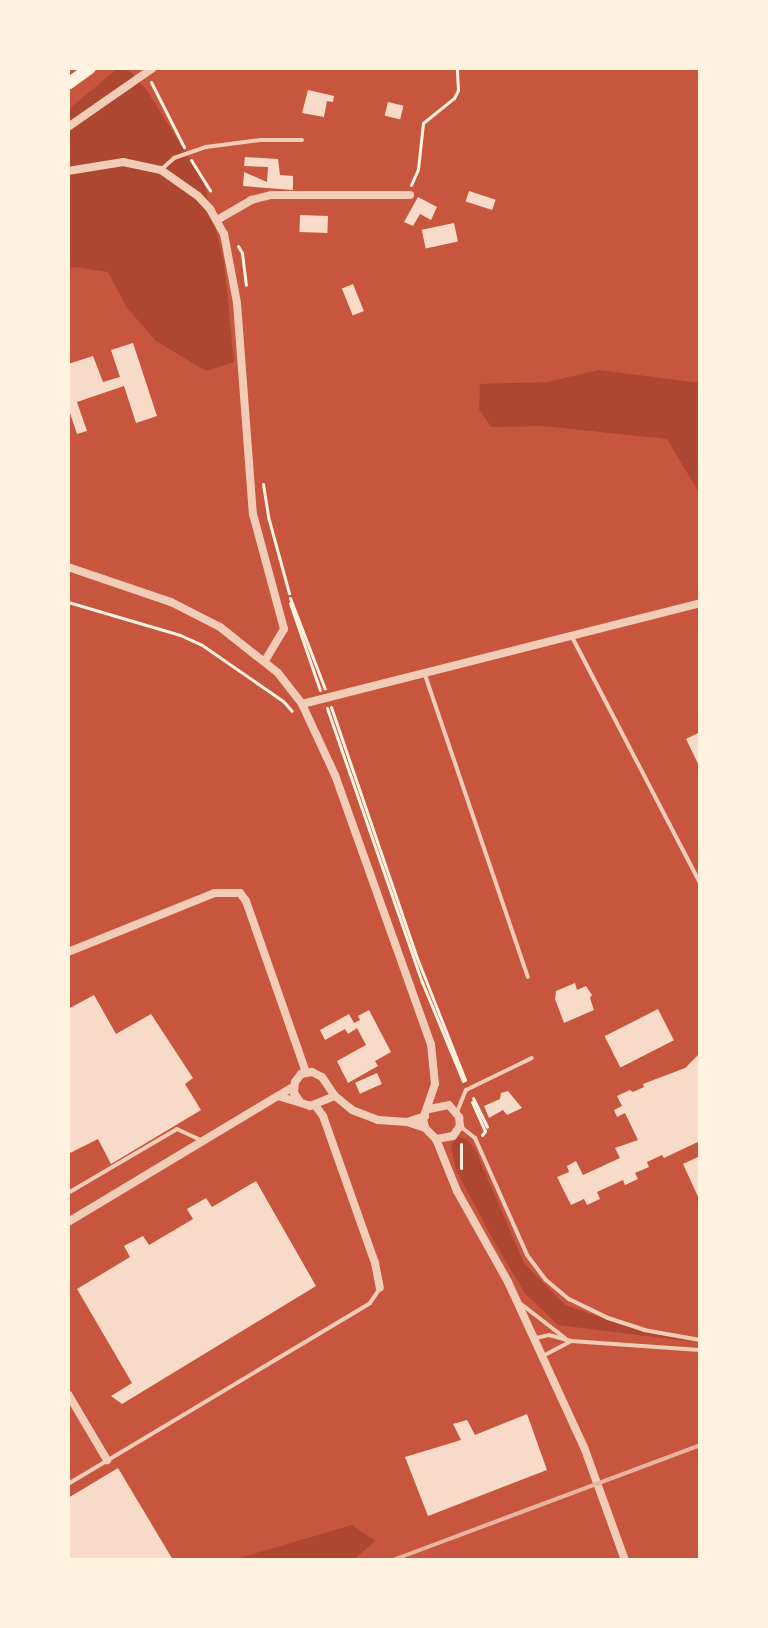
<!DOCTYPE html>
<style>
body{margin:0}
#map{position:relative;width:768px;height:1628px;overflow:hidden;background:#c8553d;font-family:"Open Sans",sans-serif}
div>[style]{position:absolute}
.green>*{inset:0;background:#ae4732}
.building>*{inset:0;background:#f7dbc8;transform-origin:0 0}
.path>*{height:3px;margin:-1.5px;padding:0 1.5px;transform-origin:1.5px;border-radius:1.5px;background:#fff3e0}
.service>*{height:4px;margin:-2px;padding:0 2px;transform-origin:2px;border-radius:2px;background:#f1ccb7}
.minor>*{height:8px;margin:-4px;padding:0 4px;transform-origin:4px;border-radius:4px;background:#f1ccb7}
.primary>*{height:12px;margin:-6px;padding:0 6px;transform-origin:6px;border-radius:6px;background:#fff3e0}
.rail>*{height:4px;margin:-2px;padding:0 2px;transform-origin:2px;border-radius:2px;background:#e9b49f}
span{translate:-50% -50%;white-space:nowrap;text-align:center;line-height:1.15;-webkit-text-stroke:7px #fff3e0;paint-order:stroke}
.frame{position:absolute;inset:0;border:70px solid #fff3e0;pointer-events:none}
</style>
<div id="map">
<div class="green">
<div style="clip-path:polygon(118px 68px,127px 68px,146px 89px,203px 180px,224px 262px,234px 362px,206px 371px,156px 341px,127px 308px,108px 272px,75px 267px,68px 269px,68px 110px)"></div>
<div style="clip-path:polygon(599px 370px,700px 383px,700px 494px,667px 439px,543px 426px,491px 427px,479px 409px,480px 384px,547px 382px)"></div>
<div style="clip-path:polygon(457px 1137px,467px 1139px,476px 1151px,524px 1263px,565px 1305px,641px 1331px,695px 1342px,558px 1325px,525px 1293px,495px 1243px,456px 1170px,451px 1146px)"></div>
<div style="clip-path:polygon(352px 1525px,375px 1541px,353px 1560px,233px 1560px)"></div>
</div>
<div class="building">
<div style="clip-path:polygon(308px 90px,334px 96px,333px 102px,327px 101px,324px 117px,302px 113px)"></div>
<div style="left:388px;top:102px;width:16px;height:14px;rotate:14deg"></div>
<div style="clip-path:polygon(245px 157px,278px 159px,280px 175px,293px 176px,293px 190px,243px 186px,244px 172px,267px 182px,268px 167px,244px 166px)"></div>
<div style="left:469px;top:191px;width:28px;height:11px;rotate:18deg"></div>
<div style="clip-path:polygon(418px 197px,437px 207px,431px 220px,420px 214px,413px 226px,404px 222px)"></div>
<div style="left:300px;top:215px;width:28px;height:17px;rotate:2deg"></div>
<div style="left:454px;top:223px;width:19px;height:33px;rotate:78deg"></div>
<div style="left:353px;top:284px;width:29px;height:12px;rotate:68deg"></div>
<div style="clip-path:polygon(133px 343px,157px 416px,136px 423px,124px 386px,77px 402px,87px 431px,77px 434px,68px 407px,68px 364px,93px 356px,103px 382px,120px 377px,111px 350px)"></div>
<div style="clip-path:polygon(700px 732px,700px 768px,686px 739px)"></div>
<div style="clip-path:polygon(575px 983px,577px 990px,586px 986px,592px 995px,590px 998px,594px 1010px,564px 1023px,555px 999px,556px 991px)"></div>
<div style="clip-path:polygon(94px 995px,116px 1034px,151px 1014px,193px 1078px,185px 1084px,201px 1110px,111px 1164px,98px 1139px,68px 1154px,68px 1009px)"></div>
<div style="left:658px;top:1009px;width:35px;height:60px;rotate:63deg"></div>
<div style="clip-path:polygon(369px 1010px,391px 1052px,375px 1061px,378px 1066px,348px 1083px,337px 1061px,366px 1045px,357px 1028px,348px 1034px,345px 1029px,325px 1040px,320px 1030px,349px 1014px,354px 1023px,360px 1020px,358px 1016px)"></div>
<div style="clip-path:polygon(700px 1053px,700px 1141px,664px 1158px,662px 1155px,647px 1162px,649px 1167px,635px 1173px,638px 1179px,625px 1185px,623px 1180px,597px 1192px,600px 1199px,587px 1205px,584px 1199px,571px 1205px,557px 1177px,569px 1172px,567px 1166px,576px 1161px,583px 1175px,620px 1158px,615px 1148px,638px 1140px,625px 1113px,617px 1117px,614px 1110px,622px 1106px,617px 1096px,630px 1090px,633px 1092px,644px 1087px,643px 1084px,685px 1068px)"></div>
<div style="left:377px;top:1073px;width:12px;height:24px;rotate:66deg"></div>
<div style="clip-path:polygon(508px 1091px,522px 1108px,507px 1115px,503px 1110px,489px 1118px,484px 1106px,500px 1099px,501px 1093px)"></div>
<div style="clip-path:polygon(700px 1156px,700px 1201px,683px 1164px)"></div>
<div style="clip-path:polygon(256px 1181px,316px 1286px,122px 1404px,111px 1396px,132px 1383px,77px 1289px,130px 1257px,124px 1246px,143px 1236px,149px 1245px,193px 1219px,187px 1209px,206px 1198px,212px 1207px)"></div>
<div style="clip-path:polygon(527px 1414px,547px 1470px,428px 1516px,405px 1457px,461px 1440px,453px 1424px,467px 1420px,475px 1435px)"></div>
<div style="clip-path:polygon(118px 1468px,173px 1560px,68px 1560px,68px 1498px)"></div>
</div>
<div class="path">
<div style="left:151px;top:82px;width:73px;rotate:63.1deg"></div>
<div style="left:191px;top:160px;width:36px;rotate:58deg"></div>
<div style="left:411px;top:185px;width:17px;rotate:-66deg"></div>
<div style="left:418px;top:169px;width:46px;rotate:-83.8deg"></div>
<div style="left:423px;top:123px;width:40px;rotate:-39deg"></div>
<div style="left:454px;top:98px;width:9px;rotate:-63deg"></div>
<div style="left:458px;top:90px;width:22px;rotate:-93deg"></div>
<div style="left:238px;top:246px;width:8px;rotate:60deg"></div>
<div style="left:242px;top:253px;width:32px;rotate:83deg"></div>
<div style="left:263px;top:484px;width:36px;rotate:81deg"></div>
<div style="left:269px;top:520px;width:76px;rotate:74.7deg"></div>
<div style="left:290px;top:598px;width:97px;rotate:69deg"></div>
<div style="left:68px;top:602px;width:117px;rotate:16.4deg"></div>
<div style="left:180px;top:635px;width:24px;rotate:24deg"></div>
<div style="left:202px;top:645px;width:98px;rotate:34.7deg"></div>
<div style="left:283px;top:701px;width:13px;rotate:48deg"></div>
<div style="left:290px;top:603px;width:92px;rotate:71deg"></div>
<div style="left:331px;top:707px;width:265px;rotate:71.1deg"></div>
<div style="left:417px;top:958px;width:131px;rotate:68.5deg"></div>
<div style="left:327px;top:708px;width:290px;rotate:70.9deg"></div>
<div style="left:422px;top:982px;width:107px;rotate:67.5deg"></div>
<div style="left:473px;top:1098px;width:32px;rotate:64deg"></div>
<div style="left:472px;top:1102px;width:32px;rotate:66deg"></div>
<div style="left:485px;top:1131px;width:5px;rotate:127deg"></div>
<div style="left:461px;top:1168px;width:24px;rotate:-90deg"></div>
</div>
<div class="service">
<div style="left:163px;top:168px;width:15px;rotate:-42deg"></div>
<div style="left:174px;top:158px;width:34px;rotate:-19deg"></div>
<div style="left:206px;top:147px;width:55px;rotate:-7.3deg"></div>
<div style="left:261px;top:140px;width:41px"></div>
<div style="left:572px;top:637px;width:277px;rotate:62.5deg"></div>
<div style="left:424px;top:672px;width:322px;rotate:71.2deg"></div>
<div style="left:457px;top:1112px;width:24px;rotate:-68deg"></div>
<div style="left:466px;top:1090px;width:73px;rotate:-25.9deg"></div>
<div style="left:461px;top:1127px;width:18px;rotate:38deg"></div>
<div style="left:475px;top:1138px;width:128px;rotate:66deg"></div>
<div style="left:527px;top:1255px;width:31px;rotate:53deg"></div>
<div style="left:546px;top:1280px;width:30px;rotate:40deg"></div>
<div style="left:569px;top:1299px;width:43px;rotate:26deg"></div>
<div style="left:608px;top:1318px;width:38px;rotate:18deg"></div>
<div style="left:644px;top:1330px;width:57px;rotate:10.1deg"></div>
<div style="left:68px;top:1193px;width:126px;rotate:-30.4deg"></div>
<div style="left:177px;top:1129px;width:26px;rotate:25deg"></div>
<div style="left:521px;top:1304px;width:56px;rotate:37.7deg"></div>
<div style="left:536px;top:1338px;width:13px;rotate:-13deg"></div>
<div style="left:549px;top:1335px;width:23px;rotate:15deg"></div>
<div style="left:571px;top:1341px;width:129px;rotate:4deg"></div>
<div style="left:543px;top:1356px;width:32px;rotate:-28deg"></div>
<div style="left:68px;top:1484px;width:352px;rotate:-30.9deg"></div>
<div style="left:370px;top:1303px;width:18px;rotate:-56deg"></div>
</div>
<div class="minor">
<div style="left:68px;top:127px;width:103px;rotate:-34.8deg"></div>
<div style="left:68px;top:171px;width:56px;rotate:-9.3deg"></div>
<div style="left:123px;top:162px;width:39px;rotate:12deg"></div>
<div style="left:161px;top:170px;width:45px;rotate:35.1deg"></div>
<div style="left:198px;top:196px;width:18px;rotate:47deg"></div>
<div style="left:210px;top:209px;width:29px;rotate:61deg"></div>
<div style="left:224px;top:234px;width:70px;rotate:79.3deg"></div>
<div style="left:237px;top:303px;width:212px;rotate:85.7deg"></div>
<div style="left:253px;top:514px;width:119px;rotate:74.9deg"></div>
<div style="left:284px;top:629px;width:37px;rotate:121deg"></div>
<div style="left:217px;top:220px;width:39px;rotate:-30deg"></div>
<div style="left:251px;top:200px;width:21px;rotate:-14deg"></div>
<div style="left:271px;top:195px;width:139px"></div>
<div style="left:68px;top:567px;width:109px;rotate:18.8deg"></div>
<div style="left:171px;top:602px;width:55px;rotate:27deg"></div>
<div style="left:220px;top:627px;width:74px;rotate:38.4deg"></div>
<div style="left:278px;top:673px;width:39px;rotate:52deg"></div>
<div style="left:302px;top:704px;width:78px;rotate:65.1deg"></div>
<div style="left:335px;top:775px;width:286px;rotate:70.4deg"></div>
<div style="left:431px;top:1044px;width:40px;rotate:84.3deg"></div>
<div style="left:435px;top:1084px;width:37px;rotate:109deg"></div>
<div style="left:423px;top:1119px;width:9px;rotate:77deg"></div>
<div style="left:302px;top:704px;width:411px;rotate:-14.2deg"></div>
<div style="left:68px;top:952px;width:158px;rotate:-21.9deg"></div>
<div style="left:215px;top:893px;width:25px"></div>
<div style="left:240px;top:893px;width:10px;rotate:53deg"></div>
<div style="left:246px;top:901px;width:181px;rotate:70.7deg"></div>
<div style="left:278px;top:1096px;width:34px;rotate:17deg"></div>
<div style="left:310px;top:1106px;width:27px;rotate:-22deg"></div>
<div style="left:299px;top:1100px;width:9px;rotate:-126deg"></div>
<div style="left:294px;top:1093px;width:11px;rotate:-85deg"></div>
<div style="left:295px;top:1082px;width:10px;rotate:-53deg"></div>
<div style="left:301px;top:1074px;width:11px;rotate:-10deg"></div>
<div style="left:312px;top:1072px;width:11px;rotate:27deg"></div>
<div style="left:322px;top:1077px;width:23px;rotate:56deg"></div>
<div style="left:335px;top:1096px;width:22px;rotate:39deg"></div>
<div style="left:352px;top:1110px;width:28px;rotate:21deg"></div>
<div style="left:378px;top:1120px;width:29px;rotate:4deg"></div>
<div style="left:407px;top:1122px;width:19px;rotate:-18deg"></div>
<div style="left:315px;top:1105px;width:14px;rotate:54deg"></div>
<div style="left:323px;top:1116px;width:156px;rotate:70.5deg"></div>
<div style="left:375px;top:1263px;width:25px;rotate:79deg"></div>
<div style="left:429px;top:1109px;width:20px;rotate:-11deg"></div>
<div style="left:449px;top:1105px;width:16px;rotate:50deg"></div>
<div style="left:459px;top:1117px;width:9px;rotate:84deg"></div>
<div style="left:460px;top:1126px;width:12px;rotate:125deg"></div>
<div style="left:453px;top:1136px;width:17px;rotate:170deg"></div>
<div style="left:407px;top:1122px;width:19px;rotate:18deg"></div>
<div style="left:425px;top:1128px;width:16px;rotate:45deg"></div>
<div style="left:436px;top:1139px;width:56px;rotate:68deg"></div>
<div style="left:457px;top:1191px;width:104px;rotate:60.7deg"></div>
<div style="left:508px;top:1282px;width:182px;rotate:65.3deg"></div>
<div style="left:584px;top:1447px;width:120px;rotate:70.1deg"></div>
<div style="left:68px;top:1222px;width:262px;rotate:-31deg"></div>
<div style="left:68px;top:1394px;width:77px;rotate:59.4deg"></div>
</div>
<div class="primary">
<div style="left:68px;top:84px;width:27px;rotate:-36deg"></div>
</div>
<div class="rail">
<div style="left:393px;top:1560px;width:328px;rotate:-20.5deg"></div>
</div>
<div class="frame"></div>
</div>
